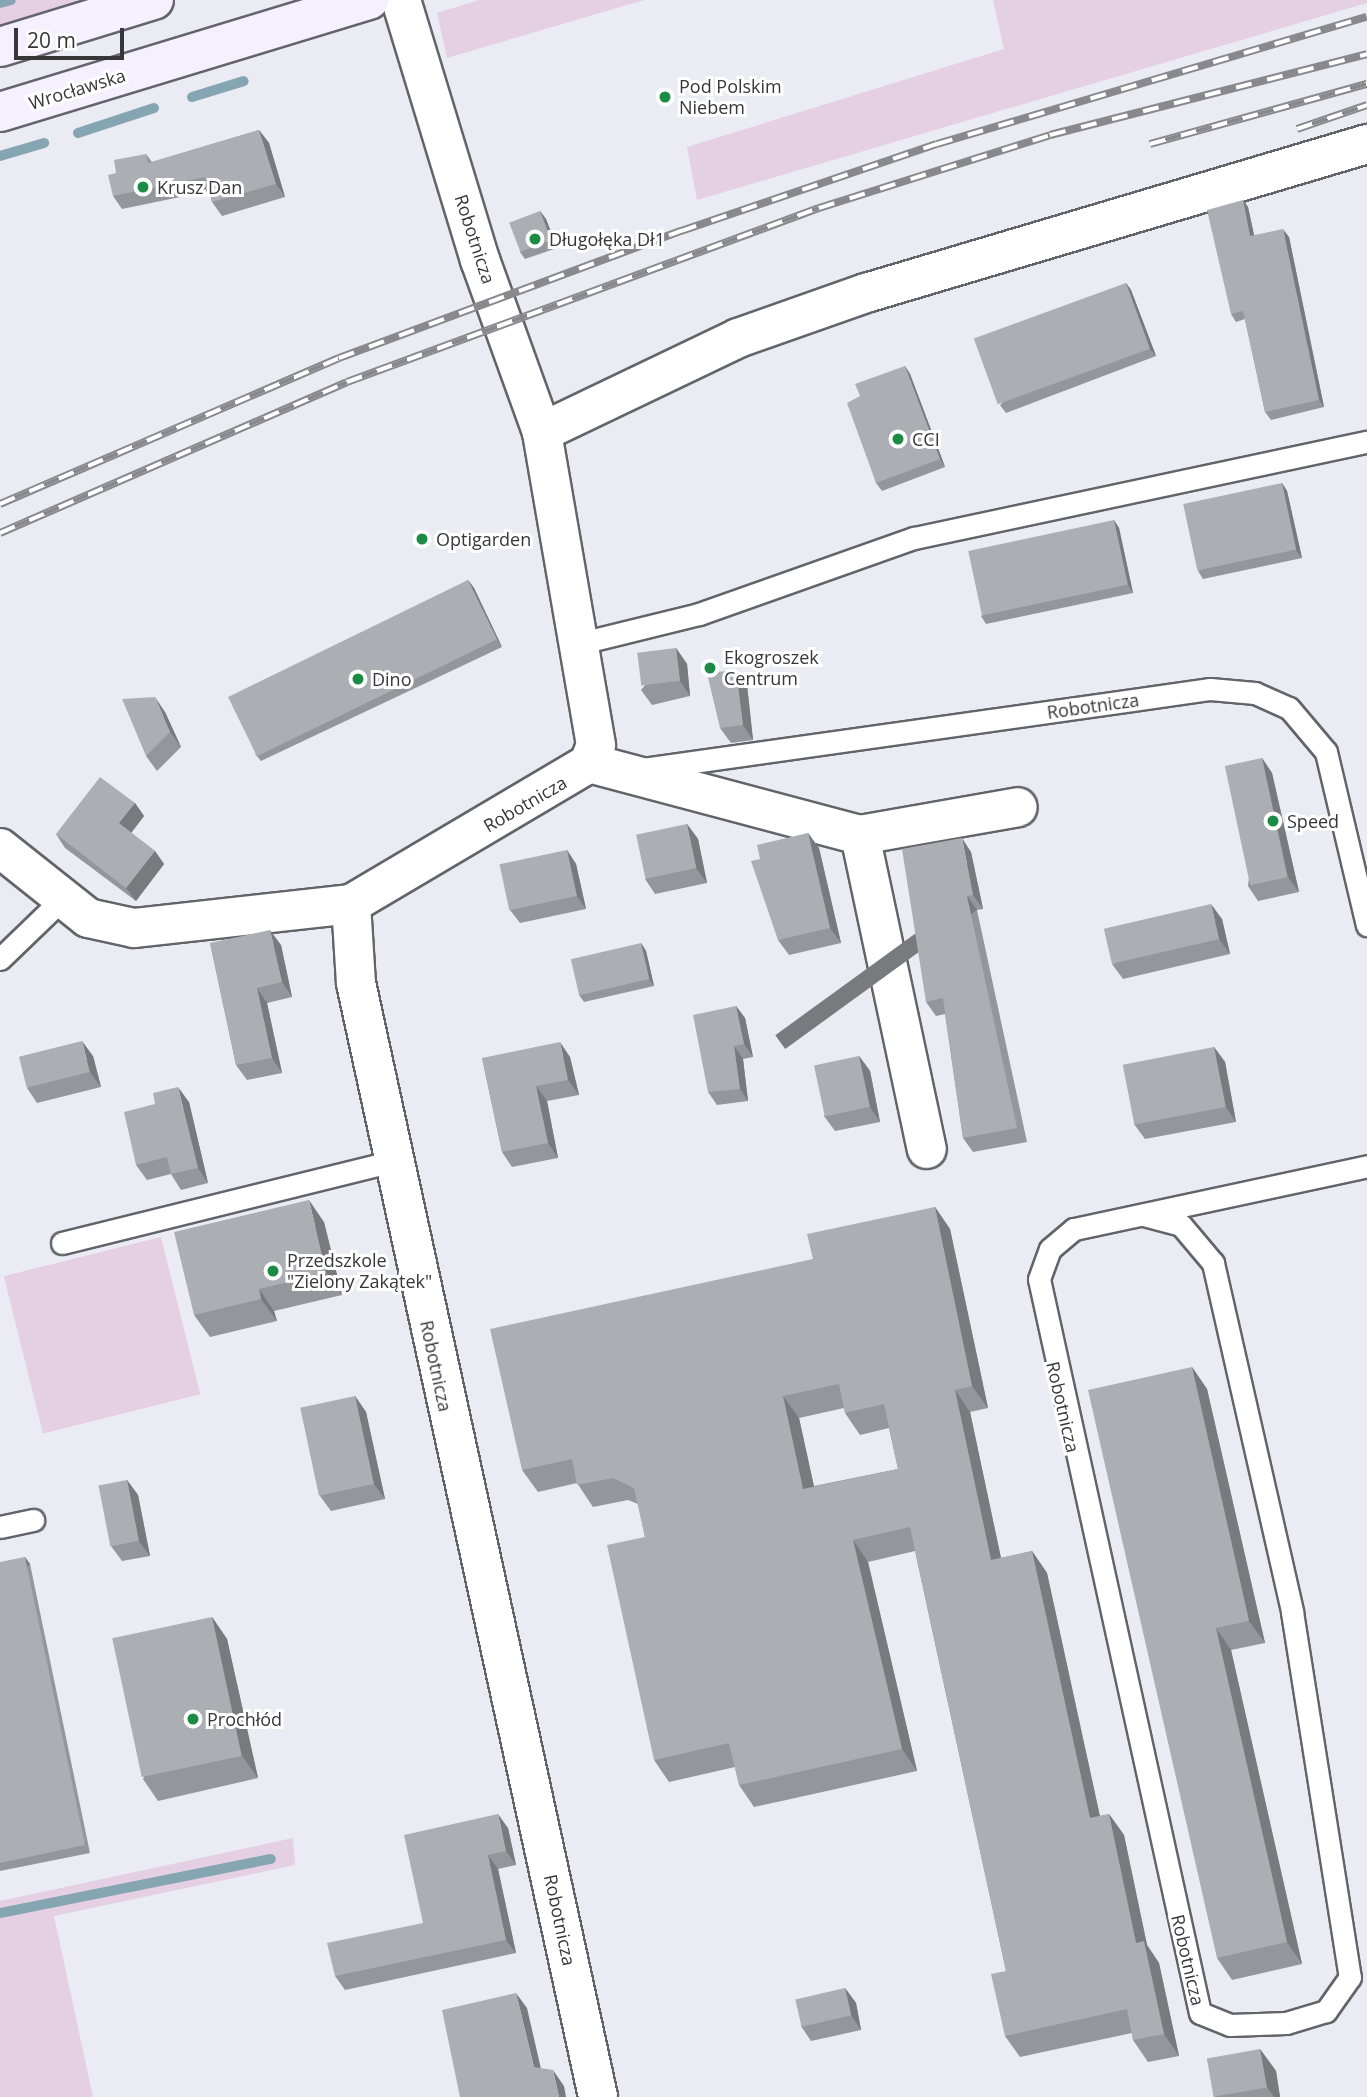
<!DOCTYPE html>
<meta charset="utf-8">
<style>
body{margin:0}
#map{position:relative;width:1367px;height:2097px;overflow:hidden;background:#ebecf3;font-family:"Open Sans",sans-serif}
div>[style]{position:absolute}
.green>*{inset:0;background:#e5cfe2;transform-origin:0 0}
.stream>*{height:10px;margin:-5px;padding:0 5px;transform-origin:5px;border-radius:5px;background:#86a5b3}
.roads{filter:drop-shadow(2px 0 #63646a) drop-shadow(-2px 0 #63646a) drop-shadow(0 2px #63646a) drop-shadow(0 -2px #63646a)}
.lane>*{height:21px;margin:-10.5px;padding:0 10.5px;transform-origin:10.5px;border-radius:10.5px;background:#fff}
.street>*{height:38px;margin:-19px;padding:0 19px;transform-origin:19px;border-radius:19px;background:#fff}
.secondary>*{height:38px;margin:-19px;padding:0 19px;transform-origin:19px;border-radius:19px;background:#f6effe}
.rail>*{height:8px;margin-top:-4px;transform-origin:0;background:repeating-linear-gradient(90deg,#fff 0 16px,#88888d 0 32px);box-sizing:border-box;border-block:2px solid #88888d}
.wall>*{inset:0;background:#93969b}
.shaded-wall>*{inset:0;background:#787a7e;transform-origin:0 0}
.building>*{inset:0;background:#abafb4;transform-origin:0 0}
.dots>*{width:19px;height:19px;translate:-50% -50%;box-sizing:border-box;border:4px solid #fff;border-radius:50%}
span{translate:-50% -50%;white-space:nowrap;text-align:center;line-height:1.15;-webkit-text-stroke:6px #fff;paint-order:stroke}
.poi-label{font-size:18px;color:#373739}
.left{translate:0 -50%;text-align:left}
.street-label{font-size:18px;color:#373739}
.scale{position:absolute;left:14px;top:28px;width:110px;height:32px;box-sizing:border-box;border:4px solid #373739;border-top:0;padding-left:9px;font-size:21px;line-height:24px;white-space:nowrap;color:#373739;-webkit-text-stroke:5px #fff;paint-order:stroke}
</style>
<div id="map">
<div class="green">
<div style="clip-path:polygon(0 0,84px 0,0 25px)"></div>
<div style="clip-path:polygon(479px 0,644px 0,447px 58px,437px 13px)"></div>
<div style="clip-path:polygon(993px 0,1367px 0,1367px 3px,697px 200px,687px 147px,1004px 49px)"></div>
<div style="left:161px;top:1237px;width:162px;height:162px;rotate:76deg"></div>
<div style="clip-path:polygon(293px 1838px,295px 1865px,54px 1916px,93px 2097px,0 2097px,0 1901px)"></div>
</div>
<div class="stream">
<div style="left:0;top:3px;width:11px;rotate:-15deg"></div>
<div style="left:192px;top:97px;width:54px;rotate:-17.1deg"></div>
<div style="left:78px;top:133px;width:80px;rotate:-18.2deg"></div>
<div style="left:0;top:156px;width:46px;rotate:-16.5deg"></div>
<div style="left:0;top:1913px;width:276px;rotate:-11.3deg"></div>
</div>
<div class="roads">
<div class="lane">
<div style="left:581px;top:643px;width:122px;rotate:-13.8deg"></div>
<div style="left:699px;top:614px;width:228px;rotate:-19.5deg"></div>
<div style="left:914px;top:538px;width:463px;rotate:-12deg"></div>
<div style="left:643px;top:769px;width:573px;rotate:-8.03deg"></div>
<div style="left:1210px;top:689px;width:45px;rotate:5.1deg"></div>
<div style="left:1255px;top:693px;width:37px;rotate:24deg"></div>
<div style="left:1289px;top:708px;width:57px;rotate:49.9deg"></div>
<div style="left:1326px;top:752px;width:178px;rotate:76.7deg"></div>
<div style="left:0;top:959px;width:83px;rotate:-44deg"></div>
<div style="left:1144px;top:1215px;width:38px;rotate:15deg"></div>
<div style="left:1181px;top:1225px;width:50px;rotate:49.9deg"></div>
<div style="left:1213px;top:1263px;width:358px;rotate:77.2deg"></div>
<div style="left:1292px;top:1612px;width:370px;rotate:81deg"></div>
<div style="left:1350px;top:1977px;width:42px;rotate:125.2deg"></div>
<div style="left:1326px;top:2011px;width:42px;rotate:163.3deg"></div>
<div style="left:1286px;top:2023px;width:56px;rotate:178deg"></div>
<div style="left:1230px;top:2025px;width:32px;rotate:-158deg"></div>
<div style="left:1200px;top:2013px;width:751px;rotate:-102.37deg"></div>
<div style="left:1039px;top:1279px;width:32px;rotate:-70deg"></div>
<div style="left:1050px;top:1249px;width:31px;rotate:-40deg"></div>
<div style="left:1074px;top:1229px;width:300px;rotate:-12.1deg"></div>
<div style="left:62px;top:1243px;width:342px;rotate:-13.9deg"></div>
<div style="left:0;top:1527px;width:34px;rotate:-12deg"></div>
</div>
<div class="street">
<div style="left:542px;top:432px;width:217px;rotate:-25.6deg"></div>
<div style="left:738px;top:338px;width:136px;rotate:-19.4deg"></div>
<div style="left:866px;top:293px;width:523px;rotate:-16.56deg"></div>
<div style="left:589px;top:763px;width:280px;rotate:14.9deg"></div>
<div style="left:860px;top:835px;width:321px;rotate:78deg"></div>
<div style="left:860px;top:835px;width:160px;rotate:-10deg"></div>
<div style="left:0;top:848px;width:112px;rotate:38.5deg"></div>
<div style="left:88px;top:918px;width:47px;rotate:12.3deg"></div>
<div style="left:134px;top:928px;width:218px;rotate:-6.3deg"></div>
<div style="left:351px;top:904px;width:277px;rotate:-30.6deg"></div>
<div style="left:589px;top:763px;width:19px;rotate:-69deg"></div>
<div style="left:596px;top:745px;width:318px;rotate:-99.8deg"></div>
<div style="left:542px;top:432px;width:183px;rotate:-109.8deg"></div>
<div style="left:480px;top:260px;width:272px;rotate:-106.9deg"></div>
<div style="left:351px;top:904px;width:79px;rotate:86.4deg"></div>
<div style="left:356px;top:983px;width:1140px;rotate:77.74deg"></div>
</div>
<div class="secondary">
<div style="left:0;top:47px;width:161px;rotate:-17deg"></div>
<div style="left:0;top:112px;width:386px;rotate:-16.9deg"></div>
</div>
</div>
<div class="rail">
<div style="left:1297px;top:129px;width:74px;rotate:-18.9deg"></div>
<div style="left:1150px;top:144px;width:225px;rotate:-15.5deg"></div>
<div style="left:0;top:504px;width:369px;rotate:-23.3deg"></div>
<div style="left:339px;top:358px;width:365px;rotate:-20.4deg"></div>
<div style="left:681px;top:231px;width:270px;rotate:-18.8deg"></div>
<div style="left:937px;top:144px;width:448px;rotate:-16.5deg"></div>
<div style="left:0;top:533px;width:378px;rotate:-23.5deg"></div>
<div style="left:347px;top:382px;width:503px;rotate:-20.24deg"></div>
<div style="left:819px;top:208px;width:242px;rotate:-17.5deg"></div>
<div style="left:1050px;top:135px;width:327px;rotate:-14.3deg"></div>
</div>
<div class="wall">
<div style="clip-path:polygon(259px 130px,269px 143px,285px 197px,222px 216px,212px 202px,209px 191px,122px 209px,113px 196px,116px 173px,146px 154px,152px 162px)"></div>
<div style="clip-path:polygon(1243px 200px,1248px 207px,1254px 235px,1289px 237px,1324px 407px,1271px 420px,1265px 412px,1245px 319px,1236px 322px,1231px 314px)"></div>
<div style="clip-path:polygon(540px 211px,546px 219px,557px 248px,525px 259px,520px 252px)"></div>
<div style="clip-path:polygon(1126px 283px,1131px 290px,1156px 356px,1006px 413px,1000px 405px)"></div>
<div style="clip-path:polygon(905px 366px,910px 374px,945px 467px,882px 491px,876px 483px,860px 396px)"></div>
<div style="clip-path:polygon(1282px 483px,1287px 491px,1302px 558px,1203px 579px,1198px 571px)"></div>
<div style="clip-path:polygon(1114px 520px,1119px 528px,1133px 593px,986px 624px,981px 616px)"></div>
<div style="clip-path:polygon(468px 580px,474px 588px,502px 647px,261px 761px,255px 754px)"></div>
<div style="clip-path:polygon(676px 648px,687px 664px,690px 696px,652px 705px,641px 690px)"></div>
<div style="clip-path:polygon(736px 670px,747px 685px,753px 740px,731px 743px,720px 728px)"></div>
<div style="clip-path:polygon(165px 712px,181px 747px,157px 771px,146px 756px)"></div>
<div style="clip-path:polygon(1262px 758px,1272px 773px,1299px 892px,1258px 901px,1248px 886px)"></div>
<div style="clip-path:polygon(135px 803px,144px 816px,131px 833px,155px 851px,164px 864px,136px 901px,65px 848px,56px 834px)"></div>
<div style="clip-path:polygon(687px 824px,698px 839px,707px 883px,655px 894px,645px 879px)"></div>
<div style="clip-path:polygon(808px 833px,819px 848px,841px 943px,789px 955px,778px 940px,760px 859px)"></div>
<div style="clip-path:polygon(567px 850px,576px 864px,586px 909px,520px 923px,510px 910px)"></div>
<div style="clip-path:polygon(971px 852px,983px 909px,977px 910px,1027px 1142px,973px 1152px,963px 1138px,945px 1014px,936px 1016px,926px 1002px)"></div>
<div style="clip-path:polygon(1222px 919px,1230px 954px,1123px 979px,1112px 964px)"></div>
<div style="clip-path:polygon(210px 943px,281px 945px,292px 997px,267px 1003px,282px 1073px,247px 1080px,236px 1065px)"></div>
<div style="clip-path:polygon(641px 943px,646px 951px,654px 986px,584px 1002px,579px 995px)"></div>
<div style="clip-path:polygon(736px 1006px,745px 1018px,753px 1057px,743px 1059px,748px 1101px,717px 1105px,708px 1092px)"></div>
<div style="clip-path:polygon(1214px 1047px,1225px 1062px,1236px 1122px,1145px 1139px,1134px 1124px)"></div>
<div style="clip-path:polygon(93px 1056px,101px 1087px,37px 1103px,27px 1088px)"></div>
<div style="clip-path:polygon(859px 1056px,870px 1071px,880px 1122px,835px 1131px,824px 1116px)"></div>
<div style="clip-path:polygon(570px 1057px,579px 1095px,547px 1101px,558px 1158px,512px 1167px,502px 1152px,482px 1058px)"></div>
<div style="clip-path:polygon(189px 1102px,208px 1183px,181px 1190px,171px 1174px,147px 1180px,136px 1165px)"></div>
<div style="clip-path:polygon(evenodd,935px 1207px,950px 1229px,988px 1408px,970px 1412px,1001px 1558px,1032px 1551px,1047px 1573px,1100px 1816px,1109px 1814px,1124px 1835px,1147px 1945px,1159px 1963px,1179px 2056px,1148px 2062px,1133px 2040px,1132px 2033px,1020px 2057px,1005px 2036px,1006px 1971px,915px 1551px,868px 1562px,917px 1771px,754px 1807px,739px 1785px,735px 1767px,669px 1782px,654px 1760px,645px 1537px,638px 1504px,628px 1500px,593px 1507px,577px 1483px,538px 1492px,522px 1470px,813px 1259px,935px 1207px,844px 1408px,845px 1413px,860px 1435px,889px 1428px,898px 1469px,814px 1486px,799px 1418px,844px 1408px)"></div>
<div style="clip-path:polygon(324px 1222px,342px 1295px,274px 1311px,277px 1321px,210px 1337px,194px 1315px)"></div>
<div style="clip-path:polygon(1192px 1367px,1207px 1389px,1265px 1643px,1231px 1650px,1302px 1964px,1232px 1980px,1217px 1958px)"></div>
<div style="clip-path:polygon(355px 1396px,366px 1412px,385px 1499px,331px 1511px,320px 1496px)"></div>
<div style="clip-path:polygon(127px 1480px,138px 1495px,150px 1556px,122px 1561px,111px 1546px)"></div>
<div style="clip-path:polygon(0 1562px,30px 1564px,90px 1853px,0 1871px)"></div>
<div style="clip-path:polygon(212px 1617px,227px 1639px,258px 1778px,158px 1801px,143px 1779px)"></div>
<div style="clip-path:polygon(508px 1828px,516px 1865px,498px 1869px,516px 1953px,345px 1990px,335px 1976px,423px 1923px)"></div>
<div style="clip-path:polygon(845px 1988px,856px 2003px,861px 2030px,811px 2041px,801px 2026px)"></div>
<div style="clip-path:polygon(1260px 2049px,1276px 2071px,1280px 2097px,1214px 2097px)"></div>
</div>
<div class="shaded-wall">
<div style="clip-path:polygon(259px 130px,269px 143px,285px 197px,276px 184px)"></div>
<div style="clip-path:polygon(1243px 200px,1248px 207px,1256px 244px,1250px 236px)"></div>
<div style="clip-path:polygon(540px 211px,546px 219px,557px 248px,551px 240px)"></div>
<div style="clip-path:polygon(1283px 229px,1289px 237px,1324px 407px,1319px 400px)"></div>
<div style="clip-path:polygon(1126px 283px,1131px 290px,1156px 356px,1150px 349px)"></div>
<div style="clip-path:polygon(905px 366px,910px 374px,945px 467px,940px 459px)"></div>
<div style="clip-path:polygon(1282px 483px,1287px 491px,1302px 558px,1296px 550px)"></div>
<div style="clip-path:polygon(1114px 520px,1119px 528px,1133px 593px,1128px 585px)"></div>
<div style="clip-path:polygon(468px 580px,474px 588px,502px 647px,497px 639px)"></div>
<div style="clip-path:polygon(676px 648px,687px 664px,690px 696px,680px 681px)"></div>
<div style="clip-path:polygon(736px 670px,747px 685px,753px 740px,743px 725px)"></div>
<div style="clip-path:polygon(155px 697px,165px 712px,181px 747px,170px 732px)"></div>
<div style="clip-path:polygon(1262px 758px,1272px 773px,1299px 892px,1288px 877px)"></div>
<div style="clip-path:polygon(135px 803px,144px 816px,128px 837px,119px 823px)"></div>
<div style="clip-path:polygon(687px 824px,698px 839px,707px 883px,696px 868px)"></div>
<div style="clip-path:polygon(808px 833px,819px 848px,841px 943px,830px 928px)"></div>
<div style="clip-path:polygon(962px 838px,971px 852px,983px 909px,973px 895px)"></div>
<div style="clip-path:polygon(567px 850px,576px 864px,586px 909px,577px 896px)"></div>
<div style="clip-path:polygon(155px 851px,164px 864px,136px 901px,126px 888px)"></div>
<div style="left:967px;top:896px;width:17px;height:237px;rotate:54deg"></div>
<div style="clip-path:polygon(1211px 904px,1222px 919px,1230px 954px,1219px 939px)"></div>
<div style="clip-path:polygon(270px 930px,281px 945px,292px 997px,282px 982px)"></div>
<div style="clip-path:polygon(641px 943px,646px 951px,654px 986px,649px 979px)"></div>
<div style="clip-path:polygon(257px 988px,267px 1003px,282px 1073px,272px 1058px)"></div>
<div style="clip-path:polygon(736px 1006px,745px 1018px,753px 1057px,744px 1044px)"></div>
<div style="clip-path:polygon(82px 1041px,93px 1056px,101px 1087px,90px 1072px)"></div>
<div style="clip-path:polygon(560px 1042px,570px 1057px,579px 1095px,568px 1080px)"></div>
<div style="clip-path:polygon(734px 1046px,743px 1059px,748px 1101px,740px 1089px)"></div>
<div style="clip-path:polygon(1214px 1047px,1225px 1062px,1236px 1122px,1226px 1107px)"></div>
<div style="clip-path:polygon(859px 1056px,870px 1071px,880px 1122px,870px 1107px)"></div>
<div style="clip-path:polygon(536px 1086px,547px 1101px,558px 1158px,548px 1143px)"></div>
<div style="clip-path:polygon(178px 1087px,189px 1102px,208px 1183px,198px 1168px)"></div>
<div style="clip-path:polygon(309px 1200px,324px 1222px,342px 1295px,326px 1273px)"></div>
<div style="clip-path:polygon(935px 1207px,950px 1229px,988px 1408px,972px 1386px)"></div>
<div style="clip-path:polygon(259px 1289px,274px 1311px,277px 1321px,261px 1299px)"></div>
<div style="clip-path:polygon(1192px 1367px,1207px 1389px,1265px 1643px,1249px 1621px)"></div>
<div style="clip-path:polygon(955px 1390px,970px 1412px,1006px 1582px,991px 1560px)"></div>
<div style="clip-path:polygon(355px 1396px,366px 1412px,385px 1499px,374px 1484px)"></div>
<div style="clip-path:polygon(783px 1396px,799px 1418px,819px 1510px,803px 1489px)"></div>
<div style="clip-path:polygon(127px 1480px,138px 1495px,150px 1556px,139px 1541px)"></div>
<div style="clip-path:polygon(853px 1540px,868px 1562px,917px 1771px,902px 1749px)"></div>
<div style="clip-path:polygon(1032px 1551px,1047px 1573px,1105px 1840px,1090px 1818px)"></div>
<div style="left:25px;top:1557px;width:9px;height:294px;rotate:54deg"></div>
<div style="clip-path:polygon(212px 1617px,227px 1639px,258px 1778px,242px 1756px)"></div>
<div style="clip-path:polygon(1216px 1628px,1231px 1650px,1302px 1964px,1287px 1942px)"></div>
<div style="clip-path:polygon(498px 1814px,508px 1828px,516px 1865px,506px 1851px)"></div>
<div style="clip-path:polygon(1109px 1814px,1124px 1835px,1147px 1945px,1159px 1963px,1179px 2056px,1164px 2034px,1136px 1943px)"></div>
<div style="clip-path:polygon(488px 1855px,498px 1869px,516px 1953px,506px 1940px)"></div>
<div style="clip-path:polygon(845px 1988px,856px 2003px,861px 2030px,851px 2015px)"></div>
<div style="clip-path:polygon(516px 1993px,527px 2008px,544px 2082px,534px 2067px)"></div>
<div style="clip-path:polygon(1260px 2049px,1276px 2071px,1280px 2097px,1274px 2097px,1267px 2087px)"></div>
<div style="clip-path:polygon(553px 2070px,564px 2086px,566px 2097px,559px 2097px)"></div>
</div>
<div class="building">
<div style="clip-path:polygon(259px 130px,276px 184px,212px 202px,205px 177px,113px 196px,108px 175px,116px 173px,114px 160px,146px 154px,148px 163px)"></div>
<div style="clip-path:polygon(1243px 200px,1250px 236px,1283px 229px,1319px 400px,1265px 412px,1243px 311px,1231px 314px,1207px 210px)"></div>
<div style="left:540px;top:211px;width:31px;height:33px;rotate:69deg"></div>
<div style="left:1126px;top:283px;width:70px;height:162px;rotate:70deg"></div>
<div style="clip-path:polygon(905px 366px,940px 459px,876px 483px,847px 403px,860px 396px,855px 384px)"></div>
<div style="left:1282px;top:483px;width:68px;height:101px;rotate:78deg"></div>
<div style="left:1114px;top:520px;width:66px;height:149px;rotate:78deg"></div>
<div style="left:468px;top:580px;width:66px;height:267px;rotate:64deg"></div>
<div style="left:676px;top:648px;width:33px;height:39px;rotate:83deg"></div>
<div style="clip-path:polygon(736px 670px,743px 725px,720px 728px,707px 673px)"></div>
<div style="clip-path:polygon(155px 697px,170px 732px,146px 756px,122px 699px)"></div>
<div style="left:1262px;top:758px;width:122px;height:38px;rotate:78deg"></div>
<div style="clip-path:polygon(100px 777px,135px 803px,119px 823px,155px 851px,126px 888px,56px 834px)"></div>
<div style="left:687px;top:824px;width:45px;height:52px;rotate:78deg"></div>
<div style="clip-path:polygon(808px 833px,830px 928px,778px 940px,751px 861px,760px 859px,757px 845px)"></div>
<div style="clip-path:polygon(962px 838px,973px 895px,967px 896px,1017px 1128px,963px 1138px,943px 998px,926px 1002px,902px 849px)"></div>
<div style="left:567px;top:850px;width:47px;height:69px;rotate:78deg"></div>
<div style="left:1211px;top:904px;width:36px;height:110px;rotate:77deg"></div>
<div style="clip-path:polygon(270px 930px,282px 982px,257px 988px,272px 1058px,236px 1065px,210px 943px)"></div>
<div style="left:641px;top:943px;width:37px;height:72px;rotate:77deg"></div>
<div style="clip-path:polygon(736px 1006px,744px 1044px,734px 1046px,740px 1089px,708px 1092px,693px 1015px)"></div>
<div style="left:82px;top:1041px;width:32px;height:65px;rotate:76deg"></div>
<div style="clip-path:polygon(560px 1042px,568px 1080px,536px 1086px,548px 1143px,502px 1152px,482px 1058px)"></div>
<div style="left:1214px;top:1047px;width:61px;height:93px;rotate:79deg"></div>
<div style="left:859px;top:1056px;width:52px;height:46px;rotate:78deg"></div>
<div style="clip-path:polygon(178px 1087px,198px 1168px,171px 1174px,167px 1157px,136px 1165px,124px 1112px,155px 1104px,153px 1093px)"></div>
<div style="clip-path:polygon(309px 1200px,326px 1273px,259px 1289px,261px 1299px,194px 1315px,174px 1232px)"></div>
<div style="clip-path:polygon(evenodd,935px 1207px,972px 1386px,955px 1390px,991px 1560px,1032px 1551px,1090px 1818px,1109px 1814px,1136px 1943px,1144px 1941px,1164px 2034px,1133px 2040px,1127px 2009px,1005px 2036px,991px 1974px,1006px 1971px,910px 1527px,853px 1540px,902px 1749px,739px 1785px,729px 1743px,654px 1760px,607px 1545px,645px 1537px,634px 1488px,613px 1478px,577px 1485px,572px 1459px,522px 1470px,490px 1329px,813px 1259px,807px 1234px,935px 1207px,839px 1384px,845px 1413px,884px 1404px,898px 1469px,803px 1489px,783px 1396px,839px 1384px)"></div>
<div style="clip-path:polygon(1192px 1367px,1249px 1621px,1216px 1628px,1287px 1942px,1217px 1958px,1088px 1390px)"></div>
<div style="left:355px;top:1396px;width:90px;height:56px;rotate:78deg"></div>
<div style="left:127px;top:1480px;width:62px;height:29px;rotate:79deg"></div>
<div style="clip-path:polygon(25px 1557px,85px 1845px,0 1863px,0 1562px)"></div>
<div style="left:212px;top:1617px;width:142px;height:102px;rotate:78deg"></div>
<div style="clip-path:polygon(498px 1814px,506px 1851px,488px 1855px,506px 1940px,335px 1976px,327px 1943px,423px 1923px,404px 1835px)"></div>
<div style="left:845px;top:1988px;width:28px;height:51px;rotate:77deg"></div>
<div style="clip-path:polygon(516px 1993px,534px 2067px,553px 2070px,559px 2097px,460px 2097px,442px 2010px)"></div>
<div style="left:1260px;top:2049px;width:39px;height:54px;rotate:80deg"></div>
</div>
<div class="dots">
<div style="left:665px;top:97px;background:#1c8b44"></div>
<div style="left:143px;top:187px;background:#1c8b44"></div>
<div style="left:535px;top:239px;background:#1c8b44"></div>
<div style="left:898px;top:439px;background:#1c8b44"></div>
<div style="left:422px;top:539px;background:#1c8b44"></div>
<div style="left:710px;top:668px;background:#1c8b44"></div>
<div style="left:358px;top:679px;background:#1c8b44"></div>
<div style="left:1273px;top:821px;background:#1c8b44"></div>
<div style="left:273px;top:1271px;background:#1c8b44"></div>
<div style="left:193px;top:1719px;background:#1c8b44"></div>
</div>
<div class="poi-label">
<span class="left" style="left:679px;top:97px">Pod Polskim<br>Niebem</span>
<span class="left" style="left:157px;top:187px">Krusz Dan</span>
<span class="left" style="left:549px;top:239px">Długołęka Dł1</span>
<span class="left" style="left:912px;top:439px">CCI</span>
<span class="left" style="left:436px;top:539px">Optigarden</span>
<span class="left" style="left:724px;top:668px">Ekogroszek<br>Centrum</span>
<span class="left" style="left:372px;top:679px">Dino</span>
<span class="left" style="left:1287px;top:821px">Speed</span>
<span class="left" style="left:287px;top:1271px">Przedszkole<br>"Zielony Zakątek"</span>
<span class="left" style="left:207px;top:1719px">Prochłód</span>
</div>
<div class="street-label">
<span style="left:77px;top:89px;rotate:-17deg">Wrocławska</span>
<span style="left:475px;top:239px;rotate:72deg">Robotnicza</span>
<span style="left:1093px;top:706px;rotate:-8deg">Robotnicza</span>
<span style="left:525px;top:804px;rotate:-30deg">Robotnicza</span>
<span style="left:436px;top:1366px;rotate:78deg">Robotnicza</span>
<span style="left:1063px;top:1407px;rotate:77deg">Robotnicza</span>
<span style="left:560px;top:1920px;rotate:78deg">Robotnicza</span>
<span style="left:1188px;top:1960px;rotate:77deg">Robotnicza</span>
</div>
<div class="scale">20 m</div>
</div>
